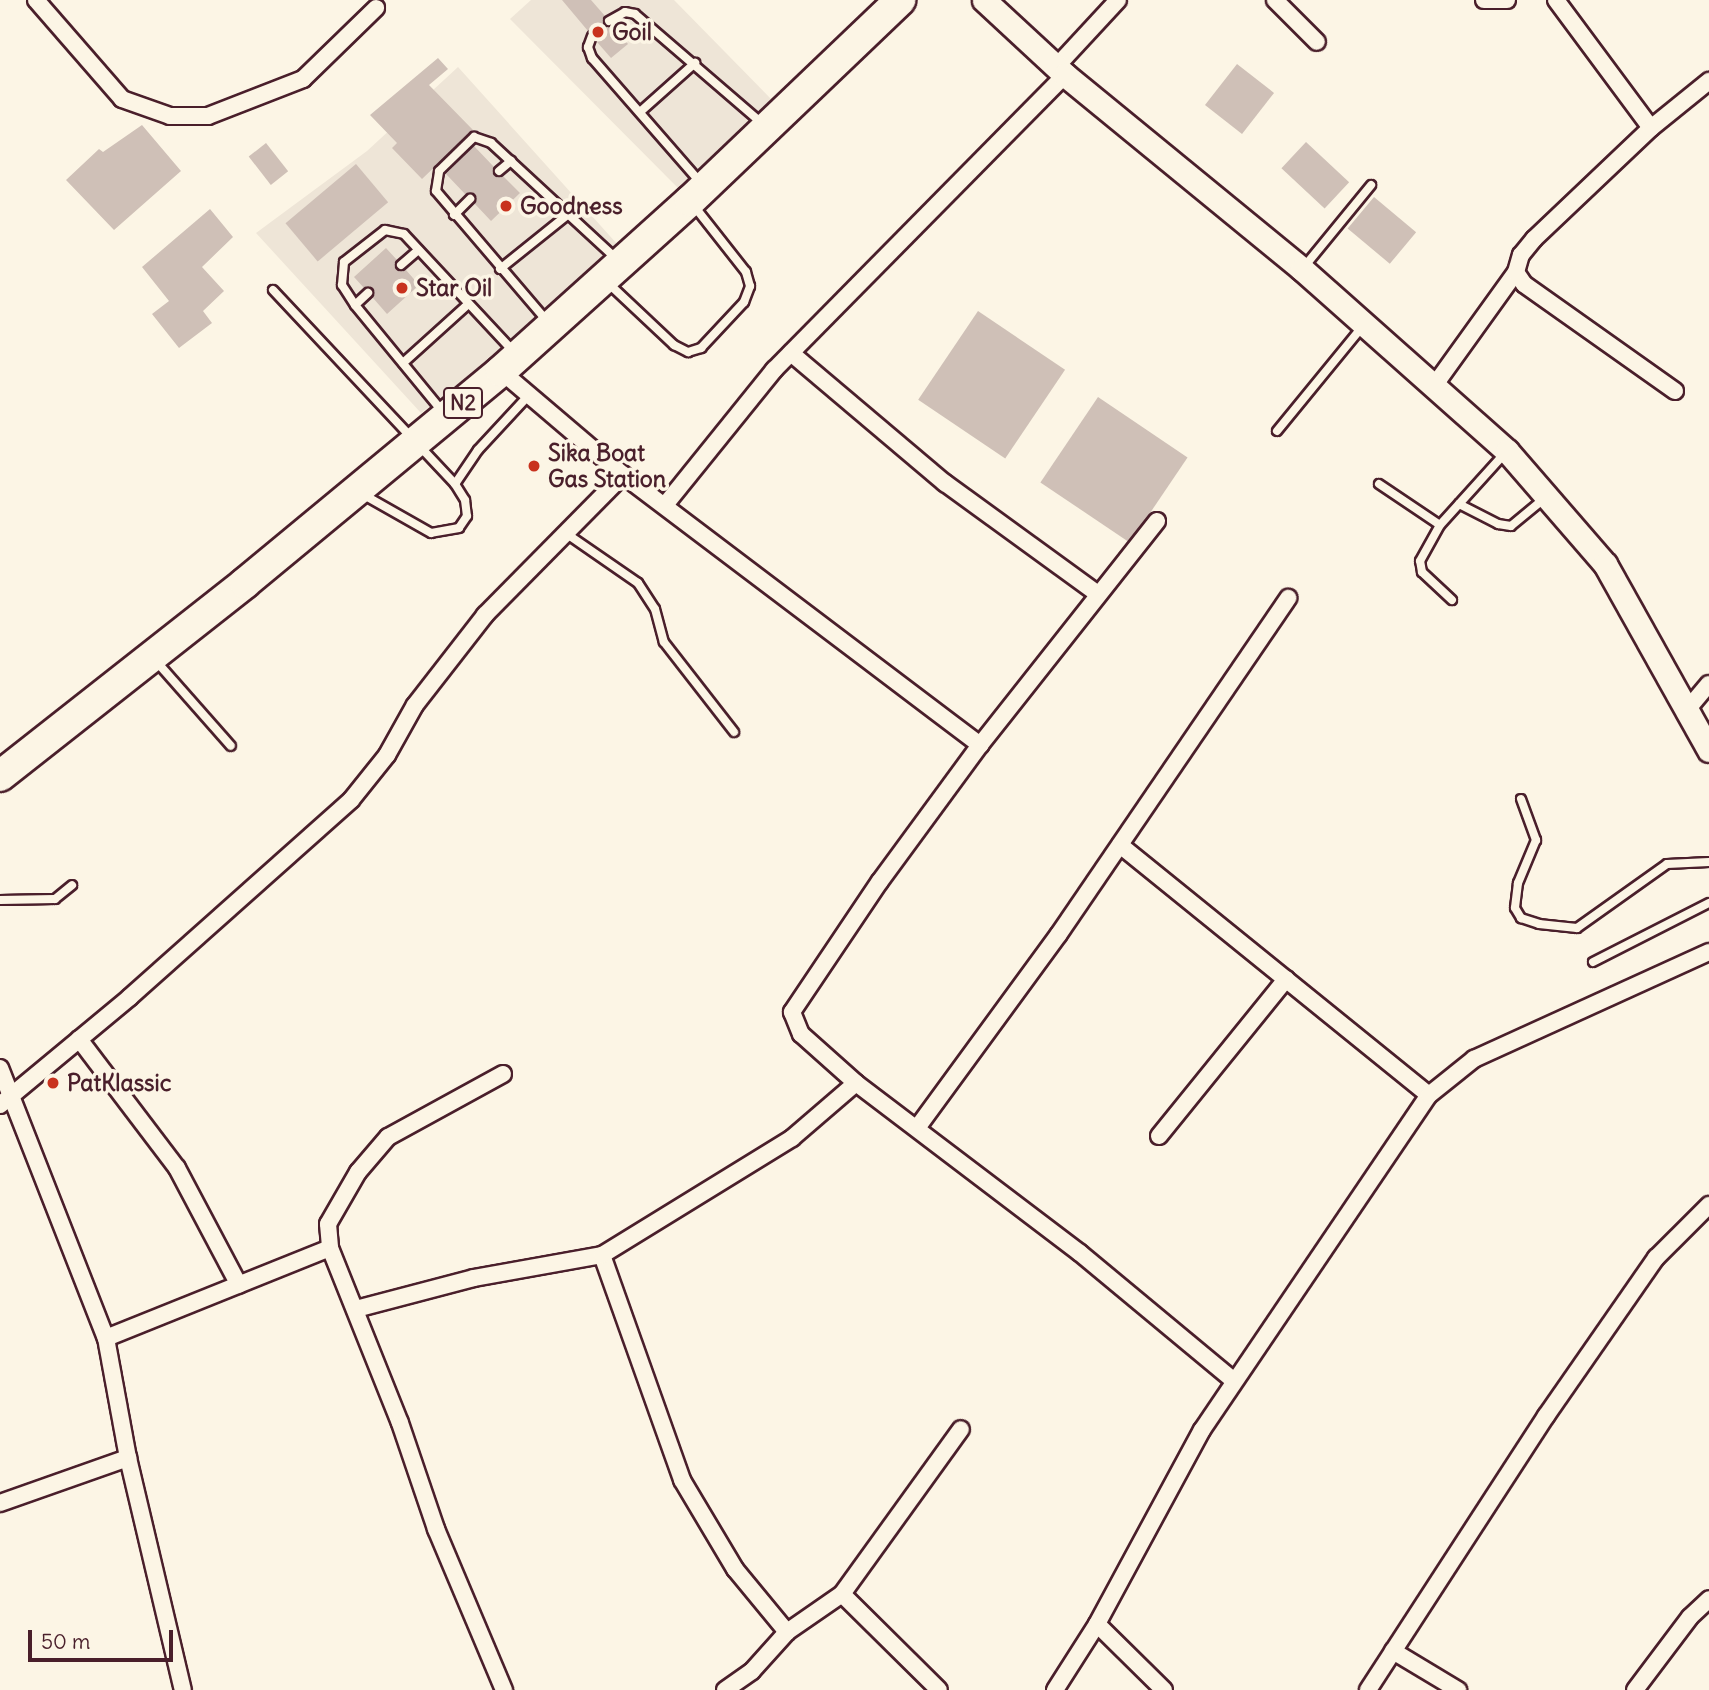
<!DOCTYPE html>
<style>
body{margin:0}
#map{position:relative;width:1709px;height:1690px;overflow:hidden;background:#fcf5e5;font-family:Delius,sans-serif}
div>[style]{position:absolute}
.built>*{inset:0;background:#eee5d7}
.building>*{inset:0;background:#cfc0b7;transform-origin:0 0}
.roads{filter:drop-shadow(2px 0 #4a1f2b) drop-shadow(-2px 0 #4a1f2b) drop-shadow(0 2px #4a1f2b) drop-shadow(0 -2px #4a1f2b)}
.lane>*{height:8px;margin:-4px;padding:0 4px;transform-origin:4px;border-radius:4px;background:#fcf5e5}
.street>*{height:16px;margin:-8px;padding:0 8px;transform-origin:8px;border-radius:8px;background:#fcf5e5}
.secondary>*{height:23px;margin:-11.5px;padding:0 11.5px;transform-origin:11.5px;border-radius:11.5px;background:#fcf5e5}
.highway>*{height:30px;margin:-15px;padding:0 15px;transform-origin:15px;border-radius:15px;background:#fcf5e5}
.dots>*{width:19px;height:19px;translate:-50% -50%;box-sizing:border-box;border:4px solid #fcf5e5;border-radius:50%}
span{translate:-50% -50%;white-space:nowrap;text-align:center;line-height:1.15;-webkit-text-stroke:7px #fcf5e5;paint-order:stroke}
.shield-label span{padding:2px 5px;background:#fcf5e5;border:2px solid;border-radius:5px;-webkit-text-stroke-width:0}
.shield-label{font-size:21px;color:#4a1f2b;font-weight:700}
.poi-label{font-size:23px;color:#4a1f2b;font-weight:700}
.left{translate:0 -50%;text-align:left}
.scale{position:absolute;left:28px;top:1630px;width:145px;height:32px;box-sizing:border-box;border:4px solid #4a1f2b;border-top:0;padding-left:9px;font-size:21px;line-height:24px;white-space:nowrap;color:#4a1f2b;-webkit-text-stroke:5px #fcf5e5;paint-order:stroke}
</style>
<div id="map">
<div class="built">
<div style="clip-path:polygon(531px 0,674px 0,771px 99px,680px 190px,510px 19px)"></div>
<div style="clip-path:polygon(458px 67px,618px 245px,531px 327px,421px 413px,256px 233px,367px 151px)"></div>
</div>
<div class="building">
<div style="clip-path:polygon(562px 0,591px 0,605px 16px,604px 25px,613px 26px,628px 44px,611px 58px,597px 42px,597px 32px,588px 31px)"></div>
<div style="clip-path:polygon(438px 58px,448px 69px,429px 85px,473px 130px,422px 179px,392px 148px,397px 143px,370px 115px)"></div>
<div style="left:1237px;top:64px;width:47px;height:52px;rotate:38deg"></div>
<div style="clip-path:polygon(142px 125px,181px 171px,114px 230px,66px 180px,99px 149px,103px 152px)"></div>
<div style="left:1306px;top:142px;width:59px;height:36px;rotate:43deg"></div>
<div style="left:266px;top:143px;width:36px;height:22px;rotate:52deg"></div>
<div style="clip-path:polygon(474px 146px,494px 167px,494px 176px,503px 176px,520px 193px,491px 221px,475px 204px,475px 195px,465px 194px,446px 174px)"></div>
<div style="left:356px;top:164px;width:50px;height:92px;rotate:50deg"></div>
<div style="left:1374px;top:197px;width:55px;height:41px;rotate:40deg"></div>
<div style="clip-path:polygon(210px 209px,233px 237px,202px 267px,224px 291px,203px 311px,212px 323px,179px 348px,152px 314px,169px 301px,142px 267px)"></div>
<div style="clip-path:polygon(386px 248px,397px 260px,397px 270px,406px 270px,419px 285px,387px 314px,373px 298px,373px 289px,364px 288px,354px 277px)"></div>
<div style="left:978px;top:311px;width:105px;height:107px;rotate:34deg"></div>
<div style="left:1098px;top:397px;width:108px;height:103px;rotate:34deg"></div>
</div>
<div class="roads">
<div class="lane">
<div style="left:609px;top:21px;width:18px;rotate:-29deg"></div>
<div style="left:625px;top:12px;width:10px;rotate:11deg"></div>
<div style="left:635px;top:14px;width:169px;rotate:40.7deg"></div>
<div style="left:592px;top:36px;width:12px;rotate:110deg"></div>
<div style="left:588px;top:47px;width:12px;rotate:70deg"></div>
<div style="left:592px;top:58px;width:164px;rotate:48.9deg"></div>
<div style="left:640px;top:112px;width:74px;rotate:-41.7deg"></div>
<div style="left:499px;top:171px;width:16px;rotate:-40deg"></div>
<div style="left:454px;top:215px;width:23px;rotate:-45deg"></div>
<div style="left:401px;top:265px;width:23px;rotate:-41deg"></div>
<div style="left:1304px;top:267px;width:106px;rotate:-50.7deg"></div>
<div style="left:500px;top:269px;width:90px;rotate:-38.7deg"></div>
<div style="left:608px;top:283px;width:91px;rotate:43.2deg"></div>
<div style="left:674px;top:345px;width:16px;rotate:27deg"></div>
<div style="left:688px;top:352px;width:14px;rotate:-17deg"></div>
<div style="left:701px;top:348px;width:63px;rotate:-46.9deg"></div>
<div style="left:744px;top:302px;width:17px;rotate:-69deg"></div>
<div style="left:750px;top:286px;width:15px;rotate:-106deg"></div>
<div style="left:746px;top:272px;width:84px;rotate:-128.2deg"></div>
<div style="left:273px;top:290px;width:266px;rotate:46.8deg"></div>
<div style="left:455px;top:484px;width:19px;rotate:58deg"></div>
<div style="left:465px;top:500px;width:16px;rotate:83deg"></div>
<div style="left:467px;top:516px;width:14px;rotate:124deg"></div>
<div style="left:459px;top:528px;width:28px;rotate:170deg"></div>
<div style="left:431px;top:533px;width:79px;rotate:-150.5deg"></div>
<div style="left:355px;top:305px;width:18px;rotate:-43deg"></div>
<div style="left:547px;top:321px;width:171px;rotate:-130.5deg"></div>
<div style="left:436px;top:191px;width:20px;rotate:-81deg"></div>
<div style="left:439px;top:171px;width:49px;rotate:-44.2deg"></div>
<div style="left:474px;top:137px;width:18px;rotate:19deg"></div>
<div style="left:491px;top:143px;width:173px;rotate:42.7deg"></div>
<div style="left:403px;top:363px;width:85px;rotate:-42.1deg"></div>
<div style="left:442px;top:411px;width:137px;rotate:-129.4deg"></div>
<div style="left:355px;top:305px;width:24px;rotate:-123deg"></div>
<div style="left:342px;top:285px;width:23px;rotate:-85deg"></div>
<div style="left:344px;top:262px;width:52px;rotate:-38deg"></div>
<div style="left:385px;top:230px;width:19px;rotate:12deg"></div>
<div style="left:404px;top:234px;width:160px;rotate:47deg"></div>
<div style="left:1277px;top:431px;width:134px;rotate:-50.7deg"></div>
<div style="left:455px;top:484px;width:41px;rotate:-55.9deg"></div>
<div style="left:478px;top:450px;width:75px;rotate:-47.2deg"></div>
<div style="left:1379px;top:484px;width:73px;rotate:33.9deg"></div>
<div style="left:1459px;top:504px;width:44px;rotate:27.1deg"></div>
<div style="left:1498px;top:524px;width:13px;rotate:9deg"></div>
<div style="left:1511px;top:526px;width:45px;rotate:-39.6deg"></div>
<div style="left:567px;top:534px;width:86px;rotate:34.6deg"></div>
<div style="left:638px;top:583px;width:31px;rotate:57deg"></div>
<div style="left:655px;top:609px;width:34px;rotate:75deg"></div>
<div style="left:664px;top:642px;width:114px;rotate:52.1deg"></div>
<div style="left:1452px;top:600px;width:41px;rotate:-137deg"></div>
<div style="left:1422px;top:572px;width:11px;rotate:-100deg"></div>
<div style="left:1420px;top:561px;width:41px;rotate:-60.9deg"></div>
<div style="left:1440px;top:525px;width:97px;rotate:-47.9deg"></div>
<div style="left:156px;top:661px;width:113px;rotate:48.6deg"></div>
<div style="left:1521px;top:799px;width:44px;rotate:69.9deg"></div>
<div style="left:1536px;top:840px;width:47px;rotate:112.7deg"></div>
<div style="left:1518px;top:883px;width:25px;rotate:97deg"></div>
<div style="left:1515px;top:908px;width:12px;rotate:59deg"></div>
<div style="left:1521px;top:918px;width:19px;rotate:18deg"></div>
<div style="left:1539px;top:924px;width:38px;rotate:6deg"></div>
<div style="left:1577px;top:928px;width:110px;rotate:-35.4deg"></div>
<div style="left:1667px;top:864px;width:42px;rotate:-2.7deg"></div>
<div style="left:0;top:900px;width:55px;rotate:-1deg"></div>
<div style="left:55px;top:899px;width:22px;rotate:-39deg"></div>
<div style="left:1593px;top:962px;width:130px;rotate:-27deg"></div>
</div>
<div class="street">
<div style="left:36px;top:0;width:131px;rotate:49deg"></div>
<div style="left:122px;top:99px;width:51px;rotate:19.5deg"></div>
<div style="left:170px;top:116px;width:38px"></div>
<div style="left:208px;top:116px;width:102px;rotate:-21.3deg"></div>
<div style="left:303px;top:79px;width:102px;rotate:-44.2deg"></div>
<div style="left:1275px;top:0;width:59px;rotate:45deg"></div>
<div style="left:1484px;top:0;width:23px"></div>
<div style="left:1556px;top:0;width:159px;rotate:53.4deg"></div>
<div style="left:1056px;top:67px;width:91px;rotate:-47.2deg"></div>
<div style="left:791px;top:353px;width:202px;rotate:40.2deg"></div>
<div style="left:945px;top:483px;width:189px;rotate:36deg"></div>
<div style="left:501px;top:371px;width:160px;rotate:40.4deg"></div>
<div style="left:623px;top:475px;width:448px;rotate:37.1deg"></div>
<div style="left:1434px;top:386px;width:140px;rotate:-54.3deg"></div>
<div style="left:1675px;top:391px;width:185px;rotate:-144.7deg"></div>
<div style="left:1524px;top:284px;width:14px;rotate:-124deg"></div>
<div style="left:1516px;top:272px;width:18px;rotate:-74deg"></div>
<div style="left:1521px;top:255px;width:21px;rotate:-51deg"></div>
<div style="left:1534px;top:239px;width:161px;rotate:-43.5deg"></div>
<div style="left:1651px;top:128px;width:75px;rotate:-39deg"></div>
<div style="left:665px;top:505px;width:174px;rotate:-51.1deg"></div>
<div style="left:774px;top:370px;width:414px;rotate:-45.4deg"></div>
<div style="left:1157px;top:521px;width:285px;rotate:128.3deg"></div>
<div style="left:980px;top:745px;width:169px;rotate:126.3deg"></div>
<div style="left:880px;top:881px;width:158px;rotate:123.9deg"></div>
<div style="left:792px;top:1012px;width:24px;rotate:68deg"></div>
<div style="left:801px;top:1034px;width:74px;rotate:41.7deg"></div>
<div style="left:856px;top:1083px;width:281px;rotate:37.2deg"></div>
<div style="left:1080px;top:1253px;width:200px;rotate:39.7deg"></div>
<div style="left:1686px;top:711px;width:35px;rotate:-50deg"></div>
<div style="left:1120px;top:845px;width:397px;rotate:39deg"></div>
<div style="left:79px;top:1039px;width:162px;rotate:52.8deg"></div>
<div style="left:177px;top:1168px;width:132px;rotate:62.1deg"></div>
<div style="left:0;top:1068px;width:290px;rotate:68.6deg"></div>
<div style="left:106px;top:1338px;width:122px;rotate:79.6deg"></div>
<div style="left:128px;top:1458px;width:238px;rotate:76.7deg"></div>
<div style="left:503px;top:1074px;width:131px;rotate:151.3deg"></div>
<div style="left:388px;top:1137px;width:46px;rotate:130.6deg"></div>
<div style="left:358px;top:1172px;width:60px;rotate:120deg"></div>
<div style="left:328px;top:1224px;width:24px;rotate:85deg"></div>
<div style="left:330px;top:1248px;width:188px;rotate:68.2deg"></div>
<div style="left:400px;top:1423px;width:112px;rotate:71.2deg"></div>
<div style="left:436px;top:1529px;width:175px;rotate:67.1deg"></div>
<div style="left:0;top:1105px;width:169px;rotate:-39.7deg"></div>
<div style="left:130px;top:997px;width:296px;rotate:-41.7deg"></div>
<div style="left:351px;top:800px;width:58px;rotate:-51.3deg"></div>
<div style="left:387px;top:755px;width:57px;rotate:-60.8deg"></div>
<div style="left:415px;top:705px;width:114px;rotate:-52.1deg"></div>
<div style="left:485px;top:615px;width:197px;rotate:-45.4deg"></div>
<div style="left:917px;top:1128px;width:240px;rotate:-53.8deg"></div>
<div style="left:1059px;top:934px;width:407px;rotate:-55.7deg"></div>
<div style="left:1159px;top:1136px;width:202px;rotate:-51deg"></div>
<div style="left:602px;top:1255px;width:239px;rotate:70.4deg"></div>
<div style="left:682px;top:1480px;width:104px;rotate:59.2deg"></div>
<div style="left:735px;top:1569px;width:82px;rotate:50.5deg"></div>
<div style="left:356px;top:1309px;width:122px;rotate:-14.7deg"></div>
<div style="left:474px;top:1278px;width:130px;rotate:-10.2deg"></div>
<div style="left:602px;top:1255px;width:223px;rotate:-31.6deg"></div>
<div style="left:792px;top:1138px;width:84px;rotate:-40.7deg"></div>
<div style="left:106px;top:1338px;width:241px;rotate:-21.9deg"></div>
<div style="left:0;top:1503px;width:136px;rotate:-19.4deg"></div>
<div style="left:842px;top:1594px;width:203px;rotate:-54.2deg"></div>
<div style="left:1097px;top:1624px;width:94px;rotate:44.6deg"></div>
<div style="left:1393px;top:1651px;width:76px;rotate:31deg"></div>
<div style="left:725px;top:1690px;width:33px;rotate:-35deg"></div>
<div style="left:752px;top:1671px;width:52px;rotate:-48.1deg"></div>
<div style="left:787px;top:1632px;width:67px;rotate:-34.6deg"></div>
<div style="left:842px;top:1594px;width:136px;rotate:44.7deg"></div>
<div style="left:1055px;top:1690px;width:78px;rotate:-57.5deg"></div>
<div style="left:1097px;top:1624px;width:221px;rotate:-61.6deg"></div>
<div style="left:1202px;top:1430px;width:405px;rotate:-55.9deg"></div>
<div style="left:1429px;top:1095px;width:58px;rotate:-38.7deg"></div>
<div style="left:1474px;top:1059px;width:258px;rotate:-24.5deg"></div>
<div style="left:1368px;top:1690px;width:327px;rotate:-57deg"></div>
<div style="left:1546px;top:1416px;width:193px;rotate:-55.2deg"></div>
<div style="left:1656px;top:1258px;width:75px;rotate:-45deg"></div>
<div style="left:1635px;top:1690px;width:91px;rotate:-53deg"></div>
<div style="left:1690px;top:1617px;width:26px;rotate:-43deg"></div>
</div>
<div class="secondary">
<div style="left:984px;top:0;width:110px;rotate:42.8deg"></div>
<div style="left:1065px;top:75px;width:306px;rotate:39.3deg"></div>
<div style="left:1302px;top:269px;width:274px;rotate:41.6deg"></div>
<div style="left:1507px;top:451px;width:150px;rotate:49.1deg"></div>
<div style="left:1605px;top:564px;width:213px;rotate:60.8deg"></div>
</div>
<div class="highway">
<div style="left:0;top:776px;width:312px;rotate:-38.2deg"></div>
<div style="left:245px;top:583px;width:332px;rotate:-39.6deg"></div>
<div style="left:501px;top:371px;width:254px;rotate:-42deg"></div>
<div style="left:690px;top:201px;width:291px;rotate:-43.7deg"></div>
</div>
</div>
<div class="dots">
<div style="left:598px;top:32px;background:#c8321e"></div>
<div style="left:506px;top:206px;background:#c8321e"></div>
<div style="left:402px;top:288px;background:#c8321e"></div>
<div style="left:534px;top:466px;background:#c8321e"></div>
<div style="left:53px;top:1083px;background:#c8321e"></div>
</div>
<div class="shield-label">
<span style="left:463px;top:403px">N2</span>
</div>
<div class="poi-label">
<span class="left" style="left:612px;top:32px">Goil</span>
<span class="left" style="left:520px;top:206px">Goodness</span>
<span class="left" style="left:416px;top:288px">Star Oil</span>
<span class="left" style="left:548px;top:466px">Sika Boat<br>Gas Station</span>
<span class="left" style="left:67px;top:1083px">PatKlassic</span>
</div>
<div class="scale">50 m</div>
</div>
